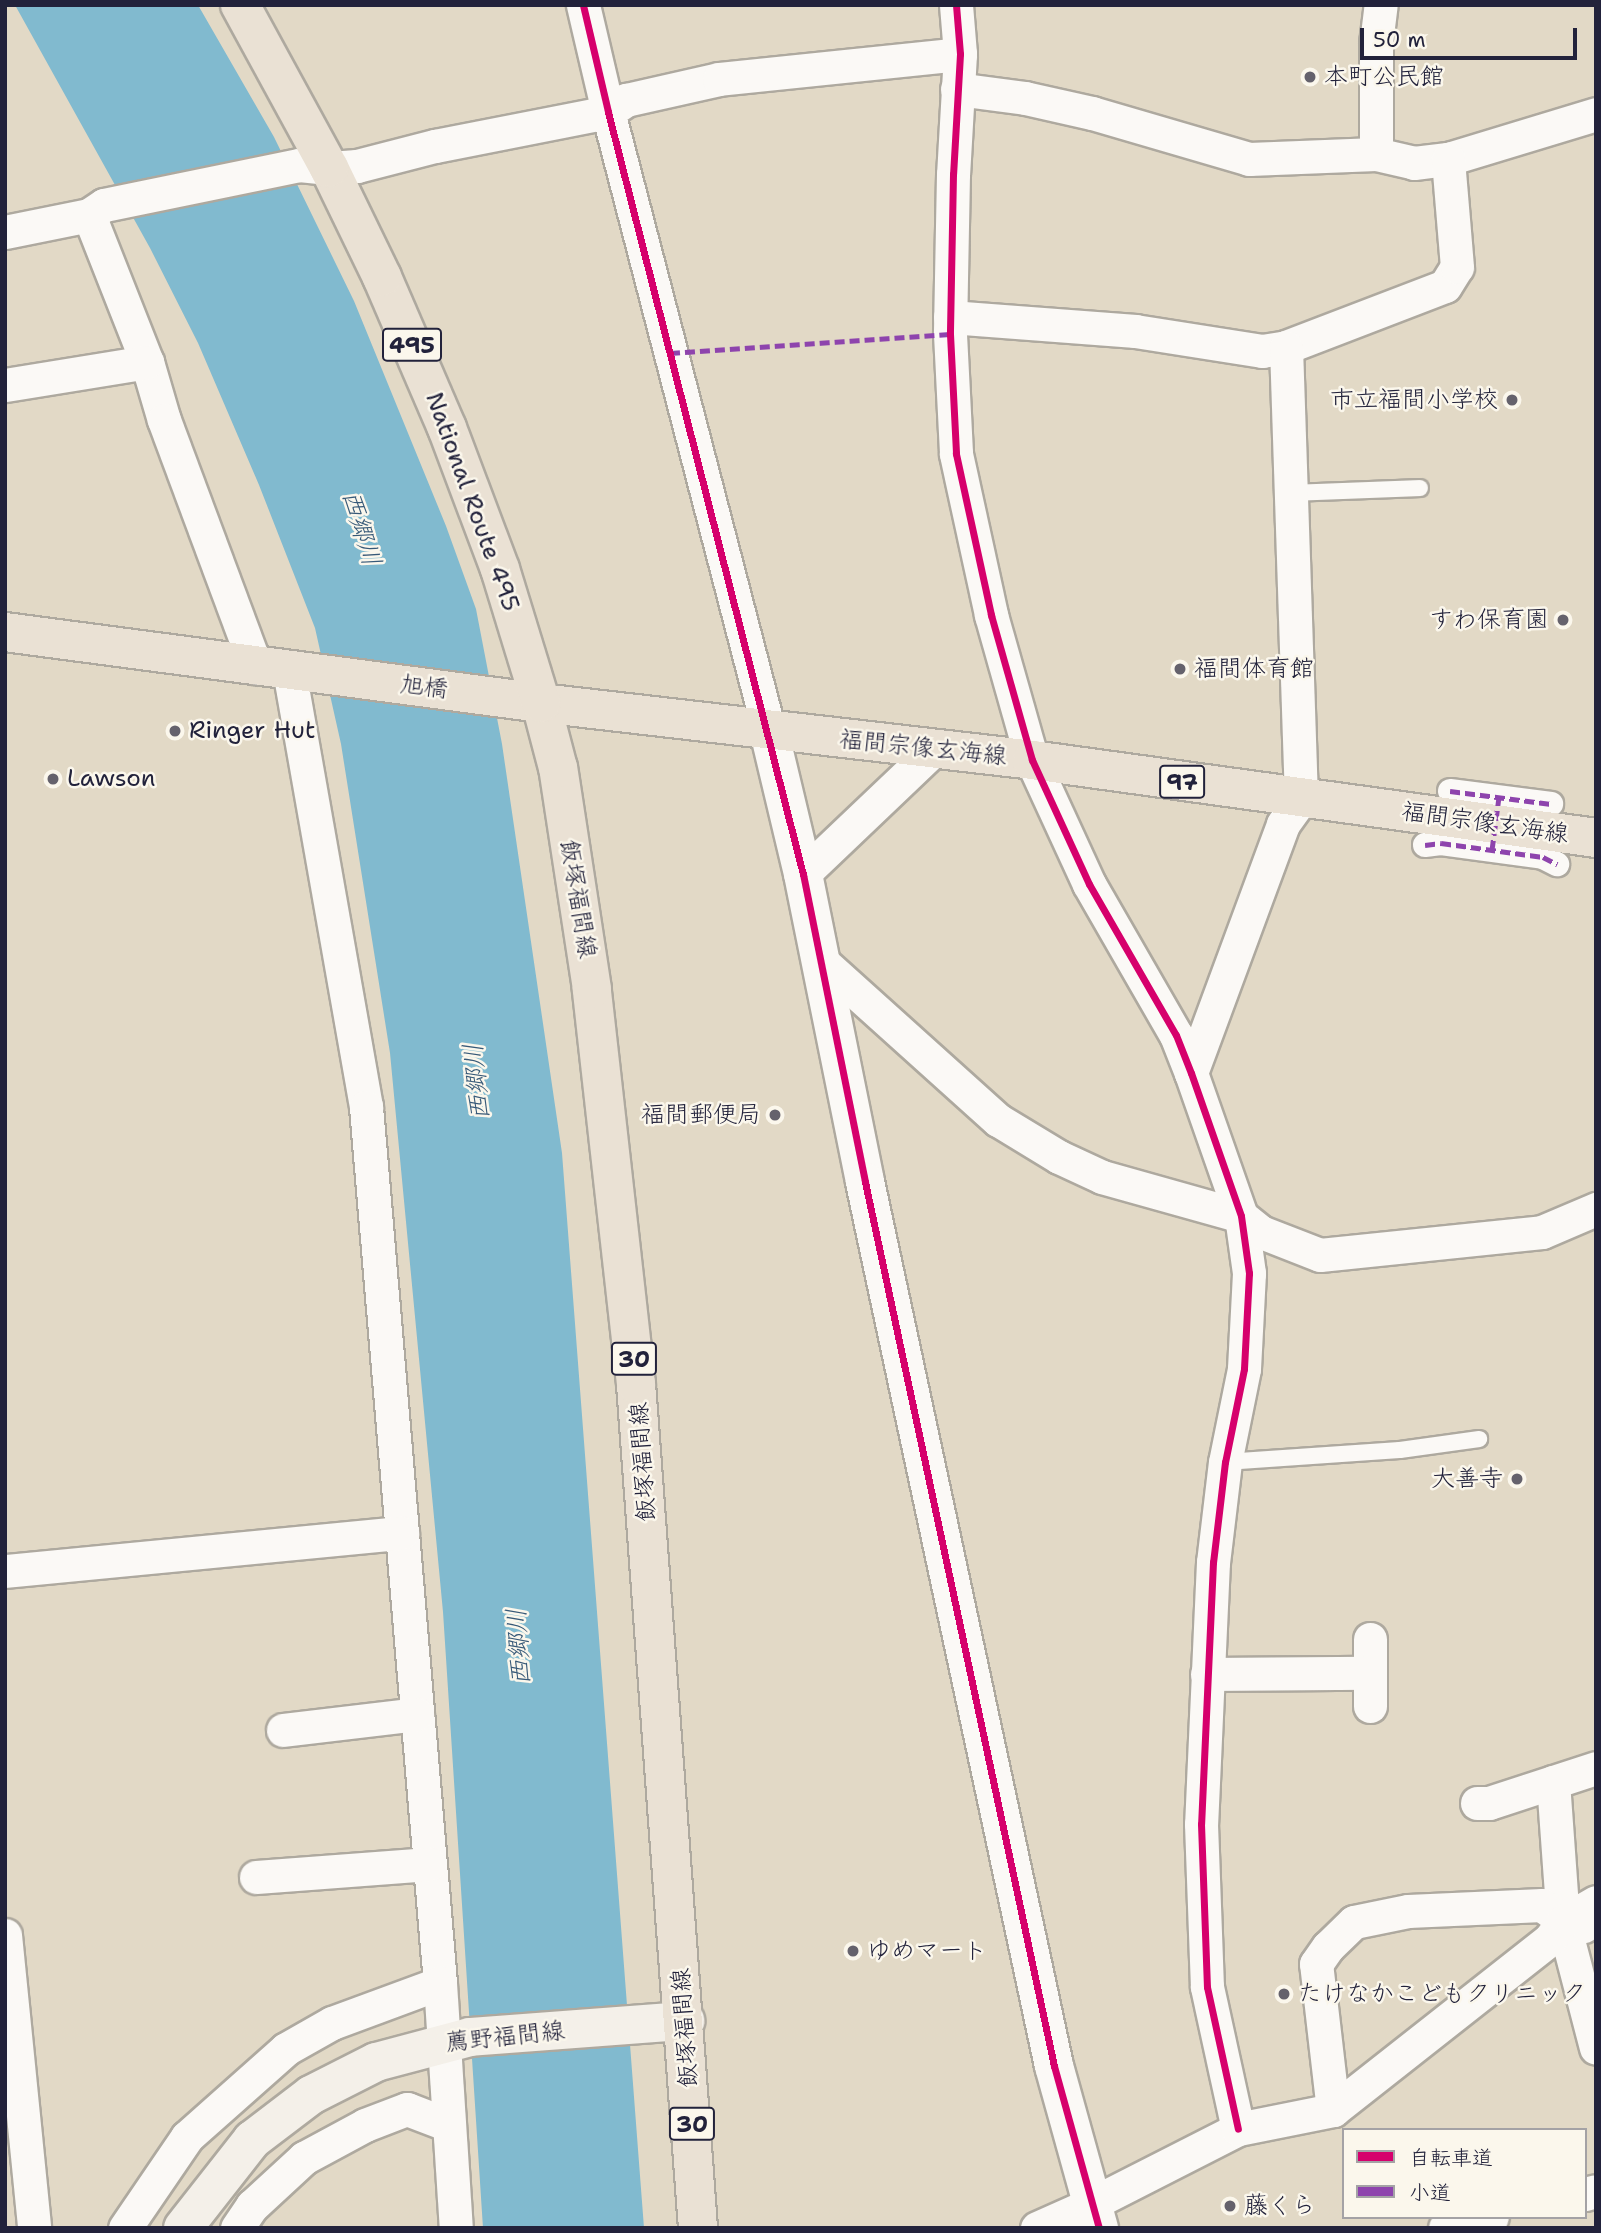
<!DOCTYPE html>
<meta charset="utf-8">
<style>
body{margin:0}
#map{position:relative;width:1601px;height:2233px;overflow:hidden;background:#e2d9c6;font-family:"Shantell Sans","Klee One",sans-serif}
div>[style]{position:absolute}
.water>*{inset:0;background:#81bacf}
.roads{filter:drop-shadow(2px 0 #aea99f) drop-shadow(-2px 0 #aea99f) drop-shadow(0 2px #aea99f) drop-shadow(0 -2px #aea99f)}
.service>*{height:16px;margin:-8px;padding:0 8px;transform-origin:8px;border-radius:8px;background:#fbf9f6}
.pedestrian>*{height:24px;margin:-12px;padding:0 12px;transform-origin:12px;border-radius:12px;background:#fbf9f6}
.minor>*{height:33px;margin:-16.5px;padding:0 16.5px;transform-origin:16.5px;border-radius:16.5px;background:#fbf9f6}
.tertiary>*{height:38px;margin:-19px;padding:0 19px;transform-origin:19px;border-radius:19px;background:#fbf9f6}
.secondary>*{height:38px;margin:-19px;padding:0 19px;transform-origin:19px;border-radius:19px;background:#f4f0e9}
.primary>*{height:38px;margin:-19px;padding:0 19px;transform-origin:19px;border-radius:19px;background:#eae1d4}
.trunk>*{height:38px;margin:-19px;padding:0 19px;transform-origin:19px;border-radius:19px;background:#eae1d4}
.quiet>*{height:5px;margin-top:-2.5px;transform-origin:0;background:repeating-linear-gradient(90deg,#8e44ad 0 10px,transparent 0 15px)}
.cycleway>*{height:7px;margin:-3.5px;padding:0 3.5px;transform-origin:3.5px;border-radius:3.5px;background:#d6006c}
.dots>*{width:19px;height:19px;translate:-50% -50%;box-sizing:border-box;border:4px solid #fbf7ec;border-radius:50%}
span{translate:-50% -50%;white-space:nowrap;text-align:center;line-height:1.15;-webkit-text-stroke:5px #fbf7ec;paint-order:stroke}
.shield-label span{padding:2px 5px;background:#fbf7ec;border:2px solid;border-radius:5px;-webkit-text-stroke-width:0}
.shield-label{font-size:23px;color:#22223b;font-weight:700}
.poi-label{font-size:24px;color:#22223b}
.left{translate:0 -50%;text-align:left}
.right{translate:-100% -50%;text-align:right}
.street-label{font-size:24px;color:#22223b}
.water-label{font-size:26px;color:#375978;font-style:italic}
.frame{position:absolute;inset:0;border:7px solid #22223b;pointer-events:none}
.legend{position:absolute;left:1342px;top:2128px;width:245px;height:91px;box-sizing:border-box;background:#fbf7ec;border:2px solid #a4a2a5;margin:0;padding:9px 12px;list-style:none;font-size:21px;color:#22223b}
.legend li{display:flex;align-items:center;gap:14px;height:35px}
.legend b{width:35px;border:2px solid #a4a2a5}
.scale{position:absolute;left:1360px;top:28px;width:217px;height:32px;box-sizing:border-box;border:4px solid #22223b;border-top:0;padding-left:9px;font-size:21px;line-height:24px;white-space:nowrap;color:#22223b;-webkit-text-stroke:5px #fbf7ec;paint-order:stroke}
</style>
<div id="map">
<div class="water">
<div style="clip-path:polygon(15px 5px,198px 5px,274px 137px,354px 301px,446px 526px,476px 609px,502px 744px,562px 1153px,644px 2228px,483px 2228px,443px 1612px,390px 1053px,341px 744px,315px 628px,259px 485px,198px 343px,150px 248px)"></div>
</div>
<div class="roads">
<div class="service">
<div style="left:1292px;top:493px;width:128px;rotate:-2.2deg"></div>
<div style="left:1225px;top:1462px;width:175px;rotate:-3.9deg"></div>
<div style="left:1400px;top:1450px;width:80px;rotate:-7.9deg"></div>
</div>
<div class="pedestrian">
<div style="left:1450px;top:791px;width:102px;rotate:7.3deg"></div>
<div style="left:1425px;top:845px;width:16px;rotate:-7deg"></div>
<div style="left:1441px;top:843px;width:103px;rotate:7.8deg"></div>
<div style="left:1543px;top:857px;width:16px;rotate:27deg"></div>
</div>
<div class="minor">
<div style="left:583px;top:5px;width:110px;rotate:76.8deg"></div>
<div style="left:608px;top:112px;width:640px;rotate:75.42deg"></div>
<div style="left:956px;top:5px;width:49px;rotate:85.3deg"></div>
<div style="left:960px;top:54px;width:120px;rotate:93.3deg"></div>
<div style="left:953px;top:174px;width:160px;rotate:91.1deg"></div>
<div style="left:950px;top:334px;width:120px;rotate:87.1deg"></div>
<div style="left:956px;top:454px;width:165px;rotate:77.7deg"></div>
<div style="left:991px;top:615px;width:151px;rotate:74.2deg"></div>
<div style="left:1032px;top:760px;width:136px;rotate:65.3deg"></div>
<div style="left:1089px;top:884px;width:174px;rotate:60.1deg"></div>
<div style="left:1176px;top:1035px;width:41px;rotate:68.5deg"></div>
<div style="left:1191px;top:1073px;width:151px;rotate:70.7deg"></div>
<div style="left:1241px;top:1216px;width:58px;rotate:82deg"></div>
<div style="left:1249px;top:1273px;width:96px;rotate:93deg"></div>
<div style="left:1244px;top:1369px;width:95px;rotate:101.5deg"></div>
<div style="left:1225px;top:1462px;width:101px;rotate:96.8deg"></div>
<div style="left:1213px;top:1562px;width:262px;rotate:92.6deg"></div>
<div style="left:1201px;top:1824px;width:163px;rotate:87.9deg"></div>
<div style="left:1207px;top:1987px;width:145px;rotate:77.7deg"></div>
<div style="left:957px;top:89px;width:69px;rotate:7.5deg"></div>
<div style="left:1025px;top:98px;width:69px;rotate:12.6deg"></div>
<div style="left:1092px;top:113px;width:164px;rotate:16.3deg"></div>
<div style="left:1249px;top:159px;width:127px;rotate:-2.3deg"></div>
<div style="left:1376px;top:154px;width:39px;rotate:13deg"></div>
<div style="left:1414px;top:163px;width:34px;rotate:-7deg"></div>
<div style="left:1448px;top:159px;width:155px;rotate:-16.9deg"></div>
<div style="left:1376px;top:154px;width:111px;rotate:-90deg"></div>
<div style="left:1376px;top:43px;width:38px;rotate:-83deg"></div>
<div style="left:89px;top:215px;width:158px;rotate:68.5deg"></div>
<div style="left:147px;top:362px;width:60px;rotate:73.7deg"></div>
<div style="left:164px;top:420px;width:264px;rotate:69.6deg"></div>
<div style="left:5px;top:232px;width:86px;rotate:-11.4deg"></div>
<div style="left:89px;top:215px;width:18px;rotate:-34deg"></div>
<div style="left:104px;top:205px;width:199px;rotate:-11.6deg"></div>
<div style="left:299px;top:165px;width:30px;rotate:6deg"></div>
<div style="left:329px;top:168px;width:28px;rotate:-4deg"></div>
<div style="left:357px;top:166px;width:81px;rotate:-14.4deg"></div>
<div style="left:435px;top:146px;width:176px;rotate:-11.1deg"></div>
<div style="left:608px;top:112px;width:22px;rotate:-34deg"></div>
<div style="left:626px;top:100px;width:95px;rotate:-12.7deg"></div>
<div style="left:719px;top:79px;width:242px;rotate:-5.9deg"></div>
<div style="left:950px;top:317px;width:186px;rotate:4.3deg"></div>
<div style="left:1135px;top:331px;width:129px;rotate:8.9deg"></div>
<div style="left:1262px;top:351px;width:24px;rotate:-9deg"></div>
<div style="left:1286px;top:347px;width:170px;rotate:-21deg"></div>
<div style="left:1445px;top:286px;width:22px;rotate:-58deg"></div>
<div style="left:1457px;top:267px;width:108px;rotate:-94.8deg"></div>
<div style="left:5px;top:385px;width:144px;rotate:-9.2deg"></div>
<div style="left:289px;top:670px;width:444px;rotate:80deg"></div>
<div style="left:366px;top:1107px;width:879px;rotate:85.17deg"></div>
<div style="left:440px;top:1983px;width:246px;rotate:86.3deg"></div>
<div style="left:803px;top:874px;width:180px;rotate:-43.6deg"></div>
<div style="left:819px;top:959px;width:241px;rotate:42deg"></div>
<div style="left:998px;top:1120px;width:71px;rotate:31.2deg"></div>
<div style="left:1059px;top:1157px;width:47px;rotate:24.9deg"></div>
<div style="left:1102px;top:1177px;width:144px;rotate:15.7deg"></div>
<div style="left:1241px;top:1216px;width:26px;rotate:39deg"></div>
<div style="left:1261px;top:1232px;width:63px;rotate:21.3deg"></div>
<div style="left:1320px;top:1255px;width:223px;rotate:-5.9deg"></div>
<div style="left:1542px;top:1232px;width:59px;rotate:-23.1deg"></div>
<div style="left:1191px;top:1073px;width:265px;rotate:-69.7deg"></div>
<div style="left:1283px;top:824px;width:31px;rotate:-54deg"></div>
<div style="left:1301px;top:799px;width:452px;rotate:-91.9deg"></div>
<div style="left:5px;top:1571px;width:399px;rotate:-5.5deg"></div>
<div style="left:1370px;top:1639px;width:67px;rotate:90deg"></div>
<div style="left:1207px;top:1674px;width:163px;rotate:-0.4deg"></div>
<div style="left:283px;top:1730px;width:135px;rotate:-6.8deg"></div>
<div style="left:1553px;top:1782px;width:139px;rotate:85.9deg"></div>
<div style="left:1563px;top:1921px;width:131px;rotate:75.4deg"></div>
<div style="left:1477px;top:1803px;width:12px"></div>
<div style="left:1489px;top:1803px;width:113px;rotate:-18.1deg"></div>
<div style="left:256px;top:1877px;width:174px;rotate:-4.3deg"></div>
<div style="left:5px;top:1935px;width:294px;rotate:84.3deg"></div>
<div style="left:1333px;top:2110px;width:147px;rotate:-96.6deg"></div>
<div style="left:1316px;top:1964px;width:21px;rotate:-55deg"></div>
<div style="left:1328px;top:1947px;width:36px;rotate:-44deg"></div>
<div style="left:1354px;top:1922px;width:55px;rotate:-11.5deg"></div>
<div style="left:1408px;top:1911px;width:134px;rotate:-2.6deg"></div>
<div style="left:1542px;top:1905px;width:26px;rotate:37deg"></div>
<div style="left:1563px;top:1921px;width:21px;rotate:14deg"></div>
<div style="left:1585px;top:2194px;width:11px;rotate:-15deg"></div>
<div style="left:125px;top:2228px;width:110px;rotate:-55.7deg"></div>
<div style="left:187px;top:2137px;width:132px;rotate:-41.6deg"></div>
<div style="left:286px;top:2049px;width:53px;rotate:-29.5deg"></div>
<div style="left:332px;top:2023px;width:115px;rotate:-20.3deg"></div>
<div style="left:237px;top:2228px;width:27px;rotate:-56deg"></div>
<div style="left:252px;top:2206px;width:71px;rotate:-42.7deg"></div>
<div style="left:304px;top:2158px;width:69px;rotate:-28.4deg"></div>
<div style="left:365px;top:2125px;width:45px;rotate:-20.9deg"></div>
<div style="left:407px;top:2109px;width:45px;rotate:20.9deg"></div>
<div style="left:1037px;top:2228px;width:59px;rotate:-24deg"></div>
<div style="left:1091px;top:2204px;width:165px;rotate:-27deg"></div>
<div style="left:1238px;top:2129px;width:97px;rotate:-11.3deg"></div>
<div style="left:1333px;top:2110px;width:276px;rotate:-38.2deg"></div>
<div style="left:1550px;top:1939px;width:22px;rotate:-54deg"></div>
<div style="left:1563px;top:1921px;width:38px;rotate:-30deg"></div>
<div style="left:1445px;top:2228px;width:48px;rotate:-13.2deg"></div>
</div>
<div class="tertiary">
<div style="left:769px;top:731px;width:147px;rotate:76.6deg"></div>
<div style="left:803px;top:874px;width:314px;rotate:78.6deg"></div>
<div style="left:865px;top:1182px;width:904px;rotate:77.93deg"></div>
<div style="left:1054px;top:2066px;width:168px;rotate:74.5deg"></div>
</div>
<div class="secondary">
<div style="left:183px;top:2228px;width:112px;rotate:-51.9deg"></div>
<div style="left:252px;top:2140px;width:74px;rotate:-37.3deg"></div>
<div style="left:311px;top:2095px;width:73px;rotate:-26.9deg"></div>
<div style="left:376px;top:2062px;width:97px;rotate:-14.9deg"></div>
<div style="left:470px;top:2037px;width:216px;rotate:-4.3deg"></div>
</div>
<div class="primary">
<div style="left:698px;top:2228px;width:846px;rotate:-94.2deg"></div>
<div style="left:636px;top:1384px;width:397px;rotate:-96.4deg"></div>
<div style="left:592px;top:989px;width:224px;rotate:-98.7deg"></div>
<div style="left:558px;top:768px;width:67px;rotate:-104.7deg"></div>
<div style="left:541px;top:703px;width:494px;rotate:6.6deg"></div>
<div style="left:1032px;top:760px;width:569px;rotate:7.87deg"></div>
</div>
<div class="trunk">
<div style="left:5px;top:632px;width:541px;rotate:7.55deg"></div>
<div style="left:541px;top:703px;width:140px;rotate:-107deg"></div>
<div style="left:500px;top:569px;width:151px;rotate:-110.6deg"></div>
<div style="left:447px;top:428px;width:164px;rotate:-113.3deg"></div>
<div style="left:382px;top:277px;width:121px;rotate:-115.9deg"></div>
<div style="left:329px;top:168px;width:186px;rotate:-118.6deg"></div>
</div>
</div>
<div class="quiet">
<div style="left:670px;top:353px;width:281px;rotate:-3.9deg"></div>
<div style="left:1450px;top:791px;width:102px;rotate:7.3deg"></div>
<div style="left:1425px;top:845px;width:16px;rotate:-7deg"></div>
<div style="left:1441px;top:843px;width:103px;rotate:7.8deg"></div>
<div style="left:1543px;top:857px;width:16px;rotate:27deg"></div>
<div style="left:1492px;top:850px;width:53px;rotate:-82.5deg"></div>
</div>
<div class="cycleway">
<div style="left:583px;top:5px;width:110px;rotate:76.8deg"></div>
<div style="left:608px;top:112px;width:787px;rotate:75.65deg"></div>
<div style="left:803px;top:874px;width:314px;rotate:78.6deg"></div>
<div style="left:865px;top:1182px;width:904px;rotate:77.93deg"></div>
<div style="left:1054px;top:2066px;width:168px;rotate:74.5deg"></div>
<div style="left:956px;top:5px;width:49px;rotate:85.3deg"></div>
<div style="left:960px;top:54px;width:120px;rotate:93.3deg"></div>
<div style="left:953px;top:174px;width:160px;rotate:91.1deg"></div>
<div style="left:950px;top:334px;width:120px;rotate:87.1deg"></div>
<div style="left:956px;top:454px;width:165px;rotate:77.7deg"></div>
<div style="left:991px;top:615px;width:151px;rotate:74.2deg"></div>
<div style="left:1032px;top:760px;width:136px;rotate:65.3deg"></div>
<div style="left:1089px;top:884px;width:174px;rotate:60.1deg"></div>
<div style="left:1176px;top:1035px;width:41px;rotate:68.5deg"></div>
<div style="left:1191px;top:1073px;width:151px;rotate:70.7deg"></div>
<div style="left:1241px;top:1216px;width:58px;rotate:82deg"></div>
<div style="left:1249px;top:1273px;width:96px;rotate:93deg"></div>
<div style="left:1244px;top:1369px;width:95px;rotate:101.5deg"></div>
<div style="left:1225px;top:1462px;width:101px;rotate:96.8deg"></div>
<div style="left:1213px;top:1562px;width:262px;rotate:92.6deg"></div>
<div style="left:1201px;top:1824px;width:163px;rotate:87.9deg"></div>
<div style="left:1207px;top:1987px;width:145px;rotate:77.7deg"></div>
</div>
<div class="dots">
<div style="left:1310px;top:77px;background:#65626c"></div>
<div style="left:1512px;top:400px;background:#65626c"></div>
<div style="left:1563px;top:620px;background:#65626c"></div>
<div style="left:1180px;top:669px;background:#65626c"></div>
<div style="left:175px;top:731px;background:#65626c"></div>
<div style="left:53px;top:779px;background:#65626c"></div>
<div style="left:775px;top:1115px;background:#65626c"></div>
<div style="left:1517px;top:1479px;background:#65626c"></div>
<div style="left:853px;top:1951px;background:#65626c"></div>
<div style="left:1284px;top:1994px;background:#65626c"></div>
<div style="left:1230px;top:2206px;background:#65626c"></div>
</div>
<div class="shield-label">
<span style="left:412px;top:345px">495</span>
<span style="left:1182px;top:782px">97</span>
<span style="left:634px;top:1359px">30</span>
<span style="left:692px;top:2124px">30</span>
</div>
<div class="poi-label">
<span class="left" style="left:1324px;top:77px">本町公民館</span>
<span class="right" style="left:1498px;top:400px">市立福間小学校</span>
<span class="right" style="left:1549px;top:620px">すわ保育園</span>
<span class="left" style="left:1194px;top:669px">福間体育館</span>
<span class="left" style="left:189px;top:731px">Ringer Hut</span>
<span class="left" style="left:67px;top:779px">Lawson</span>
<span class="right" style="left:761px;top:1115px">福間郵便局</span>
<span class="right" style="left:1503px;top:1479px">大善寺</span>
<span class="left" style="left:867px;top:1951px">ゆめマート</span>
<span class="left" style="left:1298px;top:1994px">たけなかこどもクリニック</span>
<span class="left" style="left:1244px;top:2206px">藤くら</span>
</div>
<div class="street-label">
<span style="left:472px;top:502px;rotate:70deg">National Route 495</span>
<span style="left:424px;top:687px;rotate:7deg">旭橋</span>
<span style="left:923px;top:748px;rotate:6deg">福間宗像玄海線</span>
<span style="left:1485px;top:823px;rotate:8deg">福間宗像玄海線</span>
<span style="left:578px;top:899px;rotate:81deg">飯塚福間線</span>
<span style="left:643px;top:1462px;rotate:-94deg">飯塚福間線</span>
<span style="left:685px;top:2028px;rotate:-94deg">飯塚福間線</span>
<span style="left:505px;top:2037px;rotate:-6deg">薦野福間線</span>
</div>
<div class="water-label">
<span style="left:362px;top:528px;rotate:73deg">西郷川</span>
<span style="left:476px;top:1082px;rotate:-96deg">西郷川</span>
<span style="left:518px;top:1647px;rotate:-94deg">西郷川</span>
</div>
<div class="frame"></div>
<ul class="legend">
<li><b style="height:9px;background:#d6006c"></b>自転車道</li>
<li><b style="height:9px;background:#8e44ad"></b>小道</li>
</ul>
<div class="scale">50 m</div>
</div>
